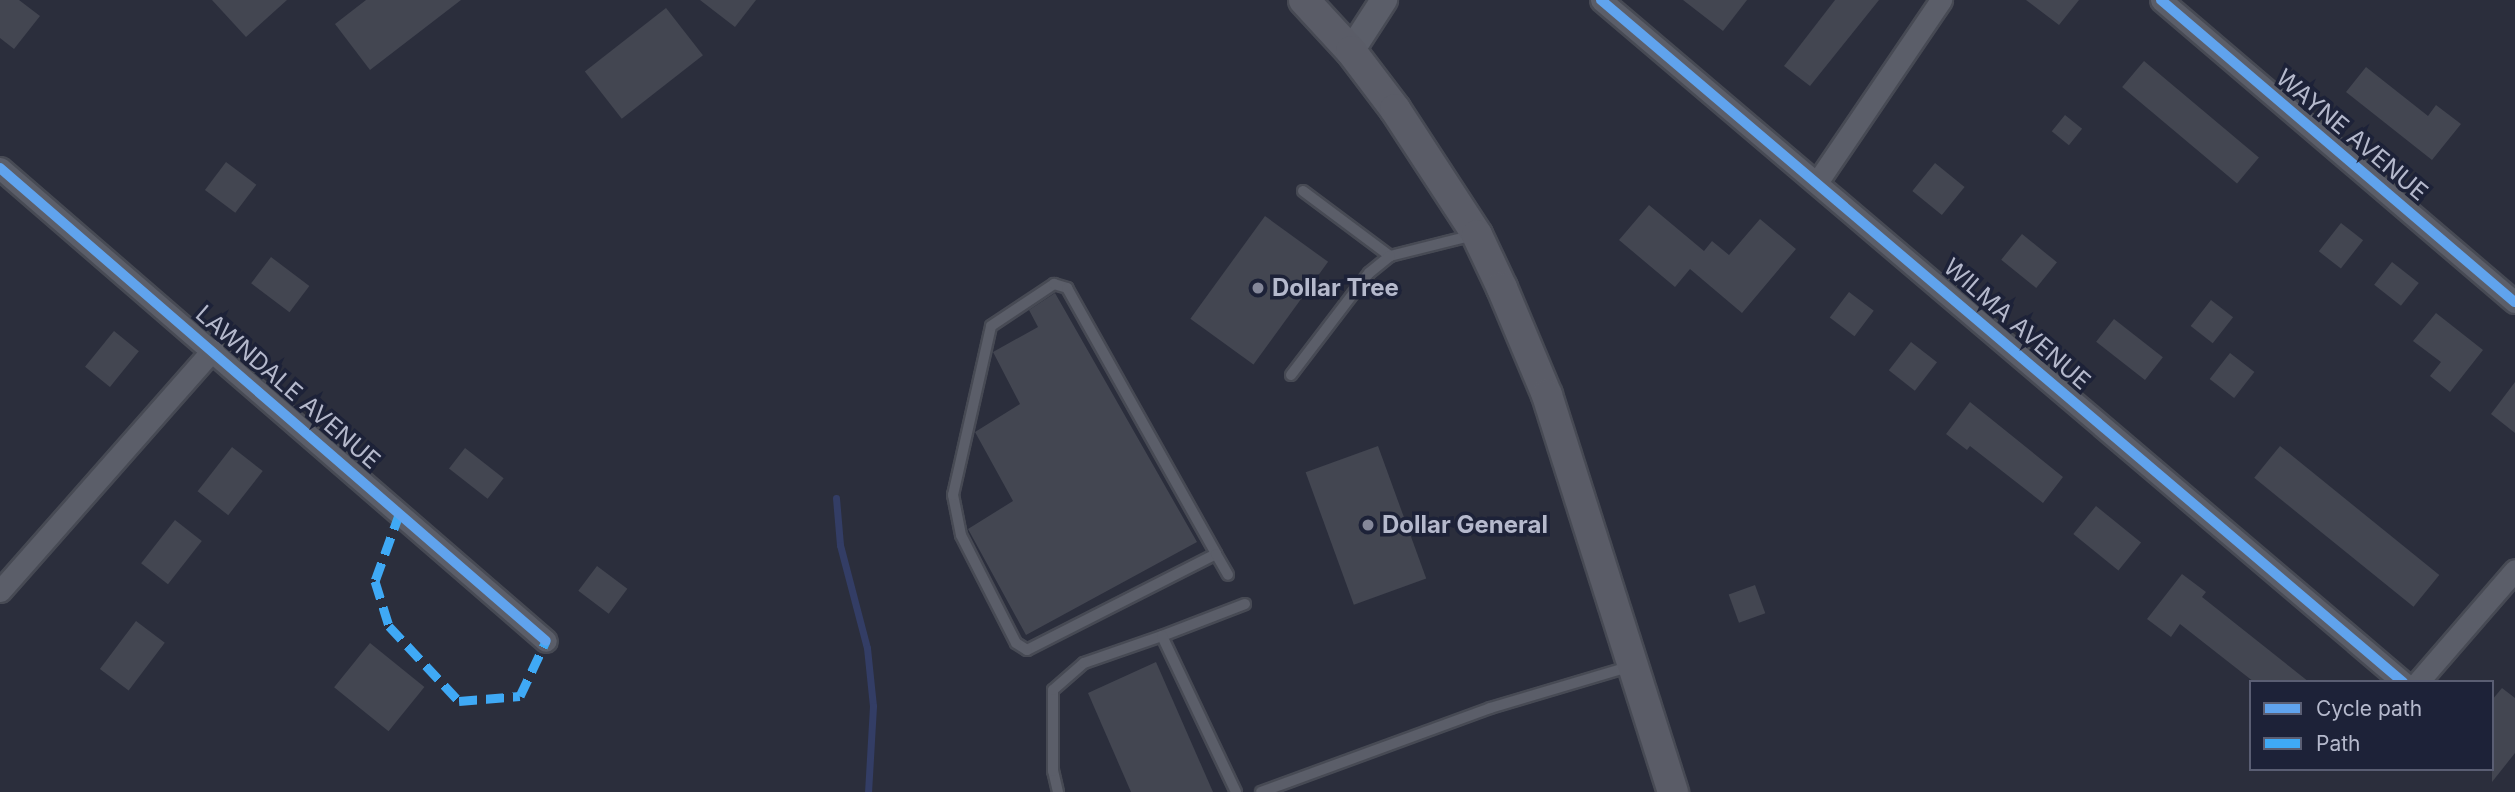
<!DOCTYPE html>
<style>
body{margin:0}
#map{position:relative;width:2515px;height:792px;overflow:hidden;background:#2b2e3c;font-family:Inter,sans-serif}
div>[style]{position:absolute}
.stream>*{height:7px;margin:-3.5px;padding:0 3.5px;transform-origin:3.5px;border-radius:3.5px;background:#333d65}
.building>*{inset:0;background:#434651;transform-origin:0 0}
.roads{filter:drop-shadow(2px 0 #474a54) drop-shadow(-2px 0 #474a54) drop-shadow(0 2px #474a54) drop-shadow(0 -2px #474a54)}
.service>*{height:10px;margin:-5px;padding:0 5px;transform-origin:5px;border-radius:5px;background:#5b5e69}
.minor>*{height:21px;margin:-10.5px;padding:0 10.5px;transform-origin:10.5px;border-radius:10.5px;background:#5b5e69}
.tertiary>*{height:26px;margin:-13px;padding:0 13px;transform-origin:13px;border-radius:13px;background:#5b5e69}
.secondary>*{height:30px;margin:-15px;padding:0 15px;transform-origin:15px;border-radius:15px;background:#5a5c67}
.quiet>*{height:9px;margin-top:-4.5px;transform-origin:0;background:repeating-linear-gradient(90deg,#3fa9f5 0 18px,transparent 0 27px)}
.cycleway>*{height:10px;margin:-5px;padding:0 5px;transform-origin:5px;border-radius:5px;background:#60a3ed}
.dots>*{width:19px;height:19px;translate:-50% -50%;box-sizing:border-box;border:4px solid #1d2238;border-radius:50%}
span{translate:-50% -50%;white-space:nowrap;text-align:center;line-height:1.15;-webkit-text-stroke:7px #1d2238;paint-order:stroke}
.street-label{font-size:24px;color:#b5b9cc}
.poi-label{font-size:24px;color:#b5b9cc;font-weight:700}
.left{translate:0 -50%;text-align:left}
.legend{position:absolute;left:2249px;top:680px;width:245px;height:91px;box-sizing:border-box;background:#1d2238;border:2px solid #5a5e73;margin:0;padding:9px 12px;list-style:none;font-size:21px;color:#b5b9cc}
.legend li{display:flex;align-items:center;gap:14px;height:35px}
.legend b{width:35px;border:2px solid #5a5e73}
</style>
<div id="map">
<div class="stream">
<div style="left:836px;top:498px;width:47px;rotate:85.1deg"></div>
<div style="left:840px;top:545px;width:106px;rotate:75.3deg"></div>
<div style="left:867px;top:648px;width:58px;rotate:84.1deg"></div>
<div style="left:873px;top:706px;width:86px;rotate:93.3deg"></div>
</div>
<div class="building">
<div style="clip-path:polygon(0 0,19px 0,40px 16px,14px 49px,0 38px)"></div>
<div style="clip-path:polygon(212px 0,287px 0,246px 37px)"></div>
<div style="clip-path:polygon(366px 0,461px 0,370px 70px,335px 24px)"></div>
<div style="clip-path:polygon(700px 0,756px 0,735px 27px)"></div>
<div style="clip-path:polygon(1683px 0,1747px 0,1723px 31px)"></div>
<div style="clip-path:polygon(1835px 0,1879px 0,1810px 86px,1784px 66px)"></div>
<div style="clip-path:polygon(2026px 0,2079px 0,2059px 25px)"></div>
<div style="left:666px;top:8px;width:60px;height:103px;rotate:52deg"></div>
<div style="left:2144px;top:61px;width:150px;height:34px;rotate:40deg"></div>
<div style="clip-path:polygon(2366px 67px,2428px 116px,2436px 105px,2461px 124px,2432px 160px,2346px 92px)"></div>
<div style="left:2065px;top:115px;width:22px;height:21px;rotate:39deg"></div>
<div style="left:226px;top:162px;width:38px;height:35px;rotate:37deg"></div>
<div style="left:1935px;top:163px;width:38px;height:36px;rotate:39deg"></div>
<div style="clip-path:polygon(1649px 205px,1704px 251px,1712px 241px,1729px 255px,1760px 219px,1796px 249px,1742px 313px,1690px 269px,1675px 287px,1619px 240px)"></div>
<div style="left:1265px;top:216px;width:78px;height:127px;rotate:36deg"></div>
<div style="left:2341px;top:223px;width:28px;height:36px;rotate:38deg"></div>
<div style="left:2022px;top:234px;width:45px;height:33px;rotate:39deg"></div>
<div style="left:271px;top:257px;width:48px;height:33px;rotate:37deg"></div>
<div style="left:2392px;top:262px;width:34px;height:29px;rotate:38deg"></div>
<div style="left:1849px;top:292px;width:31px;height:32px;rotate:37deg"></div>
<div style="clip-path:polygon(1055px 293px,1197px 542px,1026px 635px,968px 529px,1013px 501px,975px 432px,1020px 404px,993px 352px,1038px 327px,1029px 310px)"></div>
<div style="left:2211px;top:300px;width:28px;height:33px;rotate:38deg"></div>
<div style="clip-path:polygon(2436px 313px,2483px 350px,2450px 392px,2430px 376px,2441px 362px,2413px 341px)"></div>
<div style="left:2114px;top:319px;width:62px;height:29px;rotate:38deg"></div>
<div style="left:114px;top:331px;width:32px;height:46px;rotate:39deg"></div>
<div style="left:1911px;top:342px;width:33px;height:36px;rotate:38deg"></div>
<div style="left:2230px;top:353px;width:31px;height:33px;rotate:38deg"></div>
<div style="clip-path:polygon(2515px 382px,2515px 433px,2491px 414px)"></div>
<div style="clip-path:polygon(1970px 402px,2063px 477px,2043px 503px,1970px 446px,1967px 450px,1946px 434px)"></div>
<div style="left:1378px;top:446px;width:141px;height:77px;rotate:70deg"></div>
<div style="left:2280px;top:446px;width:205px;height:41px;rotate:39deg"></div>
<div style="left:232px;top:447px;width:39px;height:56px;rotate:38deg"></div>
<div style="left:465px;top:448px;width:49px;height:26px;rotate:38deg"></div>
<div style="left:2096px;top:506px;width:58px;height:36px;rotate:39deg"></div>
<div style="left:175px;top:520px;width:34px;height:55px;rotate:38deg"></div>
<div style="left:597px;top:566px;width:38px;height:31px;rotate:37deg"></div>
<div style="clip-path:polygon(2182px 574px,2206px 592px,2202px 597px,2309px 682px,2254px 682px,2180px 624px,2171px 637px,2147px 619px)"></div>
<div style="left:1755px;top:585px;width:30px;height:28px;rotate:70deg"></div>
<div style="left:136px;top:621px;width:36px;height:60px;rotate:37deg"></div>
<div style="left:370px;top:643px;width:70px;height:57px;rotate:39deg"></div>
<div style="clip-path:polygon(1156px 662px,1213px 792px,1131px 792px,1088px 693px)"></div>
<div style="clip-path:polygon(2502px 688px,2515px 698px,2515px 753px,2492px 782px,2492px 700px)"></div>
</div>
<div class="roads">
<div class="service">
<div style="left:1303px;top:191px;width:109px;rotate:36.8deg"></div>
<div style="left:1390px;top:256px;width:87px;rotate:-14deg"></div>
<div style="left:1291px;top:375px;width:128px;rotate:-52.6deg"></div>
<div style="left:1369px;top:273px;width:27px;rotate:-39deg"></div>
<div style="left:1216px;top:554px;width:212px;rotate:153.1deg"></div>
<div style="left:1027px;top:650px;width:13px;rotate:-148deg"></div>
<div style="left:1016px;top:643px;width:121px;rotate:-117deg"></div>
<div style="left:961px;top:535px;width:41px;rotate:-101.3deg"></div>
<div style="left:953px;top:495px;width:173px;rotate:-77.3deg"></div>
<div style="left:991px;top:326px;width:76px;rotate:-33.7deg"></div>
<div style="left:1054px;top:284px;width:14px;rotate:17deg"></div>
<div style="left:1067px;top:288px;width:305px;rotate:60.7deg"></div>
<div style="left:1216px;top:554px;width:24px;rotate:60deg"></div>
<div style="left:1162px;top:636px;width:89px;rotate:-21.1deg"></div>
<div style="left:1058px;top:792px;width:22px;rotate:-103deg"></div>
<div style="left:1053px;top:771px;width:81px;rotate:-90deg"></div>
<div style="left:1053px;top:690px;width:41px;rotate:-41.1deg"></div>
<div style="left:1084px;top:663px;width:83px;rotate:-19.1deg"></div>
<div style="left:1162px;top:636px;width:173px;rotate:64.6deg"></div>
<div style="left:1261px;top:792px;width:244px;rotate:-20.1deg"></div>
<div style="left:1490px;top:708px;width:148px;rotate:-16.5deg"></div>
</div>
<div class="minor">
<div style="left:1601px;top:0;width:1053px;rotate:40.38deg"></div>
<div style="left:2161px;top:0;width:465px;rotate:40.5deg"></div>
<div style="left:0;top:168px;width:722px;rotate:40.9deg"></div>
<div style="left:1818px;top:181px;width:219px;rotate:-55.8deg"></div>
<div style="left:0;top:591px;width:322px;rotate:-48.6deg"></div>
<div style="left:2418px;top:682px;width:148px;rotate:-49.1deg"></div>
</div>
<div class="tertiary">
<div style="left:1351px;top:51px;width:61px;rotate:-57.1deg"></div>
</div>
<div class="secondary">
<div style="left:1304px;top:0;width:69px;rotate:47.3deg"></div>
<div style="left:1351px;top:51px;width:73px;rotate:52.8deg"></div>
<div style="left:1395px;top:109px;width:150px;rotate:56.9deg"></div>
<div style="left:1477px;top:235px;width:59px;rotate:64.7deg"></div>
<div style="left:1502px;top:288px;width:116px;rotate:67.2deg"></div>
<div style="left:1547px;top:395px;width:417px;rotate:72.4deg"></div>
</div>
</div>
<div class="quiet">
<div style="left:400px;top:512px;width:73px;rotate:109.9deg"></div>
<div style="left:375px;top:581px;width:47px;rotate:72.7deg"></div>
<div style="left:389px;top:626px;width:103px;rotate:47deg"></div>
<div style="left:459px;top:701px;width:61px;rotate:-4.7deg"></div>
<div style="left:520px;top:696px;width:61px;rotate:-64.7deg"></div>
</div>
<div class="cycleway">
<div style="left:1601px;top:0;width:1053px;rotate:40.38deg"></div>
<div style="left:2161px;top:0;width:465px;rotate:40.5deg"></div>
<div style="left:0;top:168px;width:722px;rotate:40.9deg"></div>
</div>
<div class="dots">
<div style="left:1258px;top:288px;background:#85889a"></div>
<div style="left:1368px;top:525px;background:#85889a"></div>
</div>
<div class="street-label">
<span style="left:2352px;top:135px;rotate:40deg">WAYNE AVENUE</span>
<span style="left:2017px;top:324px;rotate:41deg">WILMA AVENUE</span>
<span style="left:288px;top:387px;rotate:41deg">LAWNDALE AVENUE</span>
</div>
<div class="poi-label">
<span class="left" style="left:1272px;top:288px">Dollar Tree</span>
<span class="left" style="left:1382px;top:525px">Dollar General</span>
</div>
<ul class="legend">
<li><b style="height:9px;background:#60a3ed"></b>Cycle path</li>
<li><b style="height:9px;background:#3fa9f5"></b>Path</li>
</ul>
</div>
